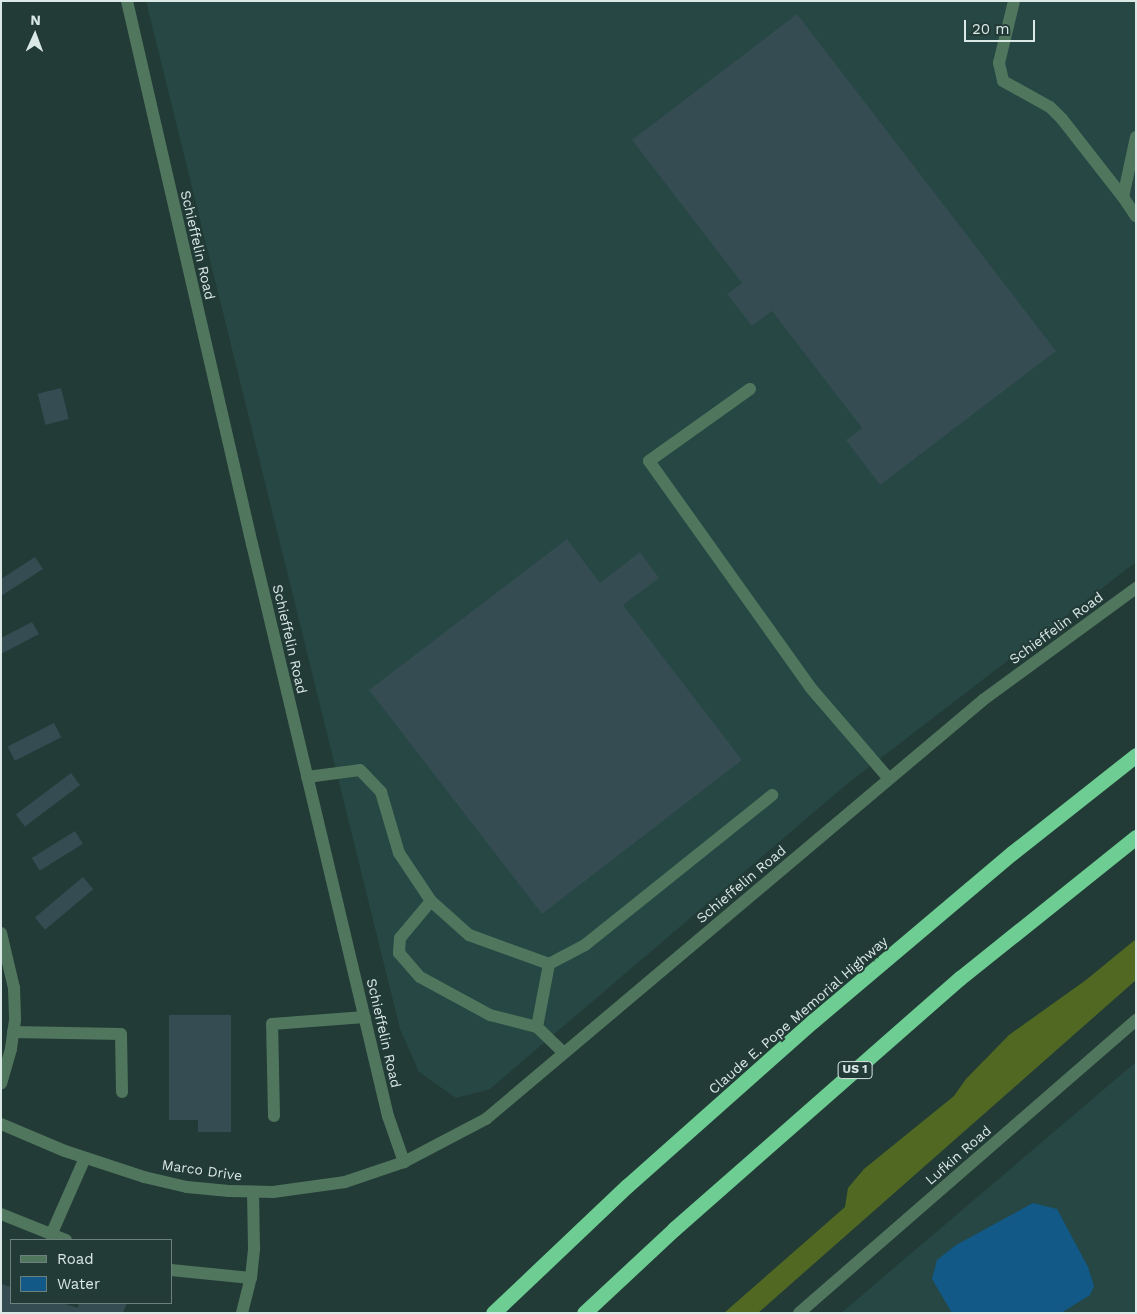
<!DOCTYPE html>
<style>
body{margin:0}
#map{position:relative;width:1137px;height:1314px;overflow:hidden;background:#223b37;font-family:"Work Sans",sans-serif}
div>[style]{position:absolute}
.built>*{inset:0;background:#264743}
.forest>*{inset:0;background:#516822}
.water>*{inset:0;background:#135987}
.building>*{inset:0;background:#344c52;transform-origin:0 0}
.minor>*{height:12px;margin:-6px;padding:0 6px;transform-origin:6px;border-radius:6px;background:#51765e}
.highway>*{height:15px;margin:-7.5px;padding:0 7.5px;transform-origin:7.5px;border-radius:7.5px;background:#6ecd92}
span{translate:-50% -50%;white-space:nowrap;text-align:center;line-height:1.15;-webkit-text-stroke:4px #223b37;paint-order:stroke}
.shield-label span{padding:1px 4px;background:#223b37;border:1px solid;border-radius:4px;-webkit-text-stroke-width:0}
.shield-label{font-size:12px;color:#dae8e6;font-weight:700}
.street-label{font-size:14px;color:#dae8e6}
.frame{position:absolute;inset:0;border:2px solid #dae8e6;pointer-events:none}
.legend{position:absolute;left:10px;top:1239px;width:162px;height:65px;box-sizing:border-box;background:#223b37;border:1px solid #6c807d;margin:0;padding:6px 9px;list-style:none;font-size:15px;color:#dae8e6}
.legend li{display:flex;align-items:center;gap:10px;height:25px}
.legend b{width:25px;border:1px solid #6c807d}
.north{position:absolute;left:10px;top:10px;width:50px;height:50px;-webkit-text-stroke:4px #223b37;paint-order:stroke;rotate:2deg;font-size:14px;font-weight:700;line-height:20px;text-align:center;color:#dae8e6}
.north::after{content:'';display:block;margin:auto;width:18px;height:22px;background:#dae8e6;clip-path:polygon(50% 0,100% 100%,50% 72%,0 100%)}
.scale{position:absolute;left:964px;top:20px;width:71px;height:22px;box-sizing:border-box;border:2px solid #dae8e6;border-top:0;padding-left:6px;font-size:15px;line-height:18px;white-space:nowrap;color:#dae8e6;-webkit-text-stroke:4px #223b37;paint-order:stroke}
</style>
<div id="map">
<div class="built">
<div style="clip-path:polygon(146px 1px,1136px 1px,1136px 562px,847px 784px,490px 1089px,456px 1098px,419px 1072px,400px 1029px)"></div>
<div style="clip-path:polygon(1136px 1062px,1136px 1313px,841px 1313px)"></div>
</div>
<div class="forest">
<div style="clip-path:polygon(1136px 939px,1136px 980px,758px 1313px,724px 1313px,845px 1207px,848px 1188px,864px 1169px,954px 1096px,966px 1079px,1009px 1035px,1086px 980px)"></div>
</div>
<div class="water">
<div style="clip-path:polygon(1033px 1203px,1057px 1209px,1088px 1267px,1094px 1286px,1090px 1295px,1061px 1313px,952px 1313px,932px 1279px,937px 1260px,956px 1245px)"></div>
</div>
<div class="building">
<div style="clip-path:polygon(797px 14px,1056px 351px,880px 485px,846px 440px,862px 428px,772px 311px,752px 326px,727px 294px,742px 283px,632px 140px)"></div>
<div style="left:61px;top:388px;width:32px;height:24px;rotate:76deg"></div>
<div style="clip-path:polygon(567px 539px,600px 583px,640px 552px,659px 578px,623px 605px,742px 760px,542px 914px,369px 690px)"></div>
<div style="clip-path:polygon(35px 557px,43px 569px,1px 596px,1px 579px)"></div>
<div style="clip-path:polygon(32px 622px,39px 634px,1px 654px,1px 638px)"></div>
<div style="left:54px;top:723px;width:16px;height:52px;rotate:63deg"></div>
<div style="left:71px;top:773px;width:15px;height:69px;rotate:53deg"></div>
<div style="left:75px;top:831px;width:15px;height:51px;rotate:58deg"></div>
<div style="left:83px;top:877px;width:16px;height:63px;rotate:50deg"></div>
<div style="clip-path:polygon(169px 1015px,231px 1015px,231px 1132px,198px 1132px,198px 1120px,169px 1120px)"></div>
<div style="clip-path:polygon(1px 1284px,11px 1287px,11px 1303px,62px 1303px,78px 1308px,79px 1303px,127px 1303px,123px 1313px,1px 1313px)"></div>
</div>
<div class="minor">
<div style="left:127px;top:1px;width:557px;rotate:77.04deg"></div>
<div style="left:252px;top:544px;width:588px;rotate:76.63deg"></div>
<div style="left:388px;top:1116px;width:49px;rotate:70.8deg"></div>
<div style="left:404px;top:1162px;width:93px;rotate:-27.7deg"></div>
<div style="left:486px;top:1119px;width:650px;rotate:-40.13deg"></div>
<div style="left:983px;top:700px;width:190px;rotate:-36.2deg"></div>
<div style="left:1014px;top:1px;width:64px;rotate:103.6deg"></div>
<div style="left:999px;top:63px;width:18px;rotate:77deg"></div>
<div style="left:1003px;top:81px;width:54px;rotate:29deg"></div>
<div style="left:1050px;top:107px;width:17px;rotate:45deg"></div>
<div style="left:1062px;top:119px;width:99px;rotate:52deg"></div>
<div style="left:1136px;top:137px;width:61px;rotate:102.2deg"></div>
<div style="left:1123px;top:197px;width:23px;rotate:56deg"></div>
<div style="left:750px;top:389px;width:124px;rotate:144.5deg"></div>
<div style="left:649px;top:461px;width:277px;rotate:54.5deg"></div>
<div style="left:810px;top:687px;width:121px;rotate:49.3deg"></div>
<div style="left:307px;top:777px;width:53px;rotate:-7.5deg"></div>
<div style="left:360px;top:770px;width:30px;rotate:46deg"></div>
<div style="left:381px;top:792px;width:64px;rotate:73.6deg"></div>
<div style="left:399px;top:853px;width:58px;rotate:56.3deg"></div>
<div style="left:431px;top:901px;width:51px;rotate:41.8deg"></div>
<div style="left:469px;top:935px;width:85px;rotate:19.9deg"></div>
<div style="left:549px;top:964px;width:41px;rotate:-27.8deg"></div>
<div style="left:585px;top:945px;width:240px;rotate:-38.7deg"></div>
<div style="left:431px;top:901px;width:48px;rotate:130deg"></div>
<div style="left:400px;top:938px;width:15px;rotate:94deg"></div>
<div style="left:399px;top:953px;width:32px;rotate:49deg"></div>
<div style="left:420px;top:977px;width:80px;rotate:28.5deg"></div>
<div style="left:490px;top:1015px;width:49px;rotate:14.3deg"></div>
<div style="left:537px;top:1027px;width:37px;rotate:44deg"></div>
<div style="left:1px;top:933px;width:57px;rotate:76.7deg"></div>
<div style="left:14px;top:988px;width:32px;rotate:88deg"></div>
<div style="left:15px;top:1020px;width:29px;rotate:98deg"></div>
<div style="left:11px;top:1049px;width:36px;rotate:106deg"></div>
<div style="left:537px;top:1027px;width:64px;rotate:-79.2deg"></div>
<div style="left:13px;top:1032px;width:108px;rotate:1.1deg"></div>
<div style="left:121px;top:1034px;width:58px;rotate:89deg"></div>
<div style="left:274px;top:1116px;width:92px;rotate:-91.2deg"></div>
<div style="left:272px;top:1024px;width:93px;rotate:-4.3deg"></div>
<div style="left:1px;top:1124px;width:69px;rotate:22.9deg"></div>
<div style="left:65px;top:1151px;width:83px;rotate:18.2deg"></div>
<div style="left:144px;top:1177px;width:44px;rotate:13.1deg"></div>
<div style="left:187px;top:1187px;width:42px;rotate:5.4deg"></div>
<div style="left:229px;top:1191px;width:44px;rotate:1.3deg"></div>
<div style="left:273px;top:1192px;width:73px;rotate:-7.9deg"></div>
<div style="left:345px;top:1182px;width:62px;rotate:-18.7deg"></div>
<div style="left:1px;top:1214px;width:70px;rotate:21.8deg"></div>
<div style="left:51px;top:1235px;width:84px;rotate:-66.2deg"></div>
<div style="left:171px;top:1270px;width:80px;rotate:5.7deg"></div>
<div style="left:242px;top:1313px;width:36px;rotate:-76deg"></div>
<div style="left:251px;top:1278px;width:30px;rotate:-84deg"></div>
<div style="left:254px;top:1248px;width:56px;rotate:-91deg"></div>
<div style="left:799px;top:1313px;width:447px;rotate:-41deg"></div>
</div>
<div class="highway">
<div style="left:493px;top:1313px;width:185px;rotate:-43.5deg"></div>
<div style="left:627px;top:1186px;width:249px;rotate:-41.6deg"></div>
<div style="left:813px;top:1021px;width:260px;rotate:-40.2deg"></div>
<div style="left:1012px;top:853px;width:158px;rotate:-38.3deg"></div>
<div style="left:584px;top:1313px;width:123px;rotate:-43deg"></div>
<div style="left:674px;top:1229px;width:381px;rotate:-41.3deg"></div>
<div style="left:960px;top:978px;width:226px;rotate:-38.7deg"></div>
</div>
<div class="shield-label">
<span style="left:855px;top:1070px">US 1</span>
</div>
<div class="street-label">
<span style="left:198px;top:245px;rotate:77deg">Schieffelin Road</span>
<span style="left:1056px;top:628px;rotate:-36deg">Schieffelin Road</span>
<span style="left:290px;top:639px;rotate:77deg">Schieffelin Road</span>
<span style="left:741px;top:884px;rotate:-40deg">Schieffelin Road</span>
<span style="left:798px;top:1015px;rotate:-41deg">Claude E. Pope Memorial Highway</span>
<span style="left:384px;top:1033px;rotate:77deg">Schieffelin Road</span>
<span style="left:958px;top:1155px;rotate:-41deg">Lufkin Road</span>
<span style="left:202px;top:1170px;rotate:8deg">Marco Drive</span>
</div>
<div class="frame"></div>
<ul class="legend">
<li><b style="height:6px;background:#51765e"></b>Road</li>
<li><b style="height:14px;background:#135987"></b>Water</li>
</ul>
<div class="north">N</div>
<div class="scale">20 m</div>
</div>
